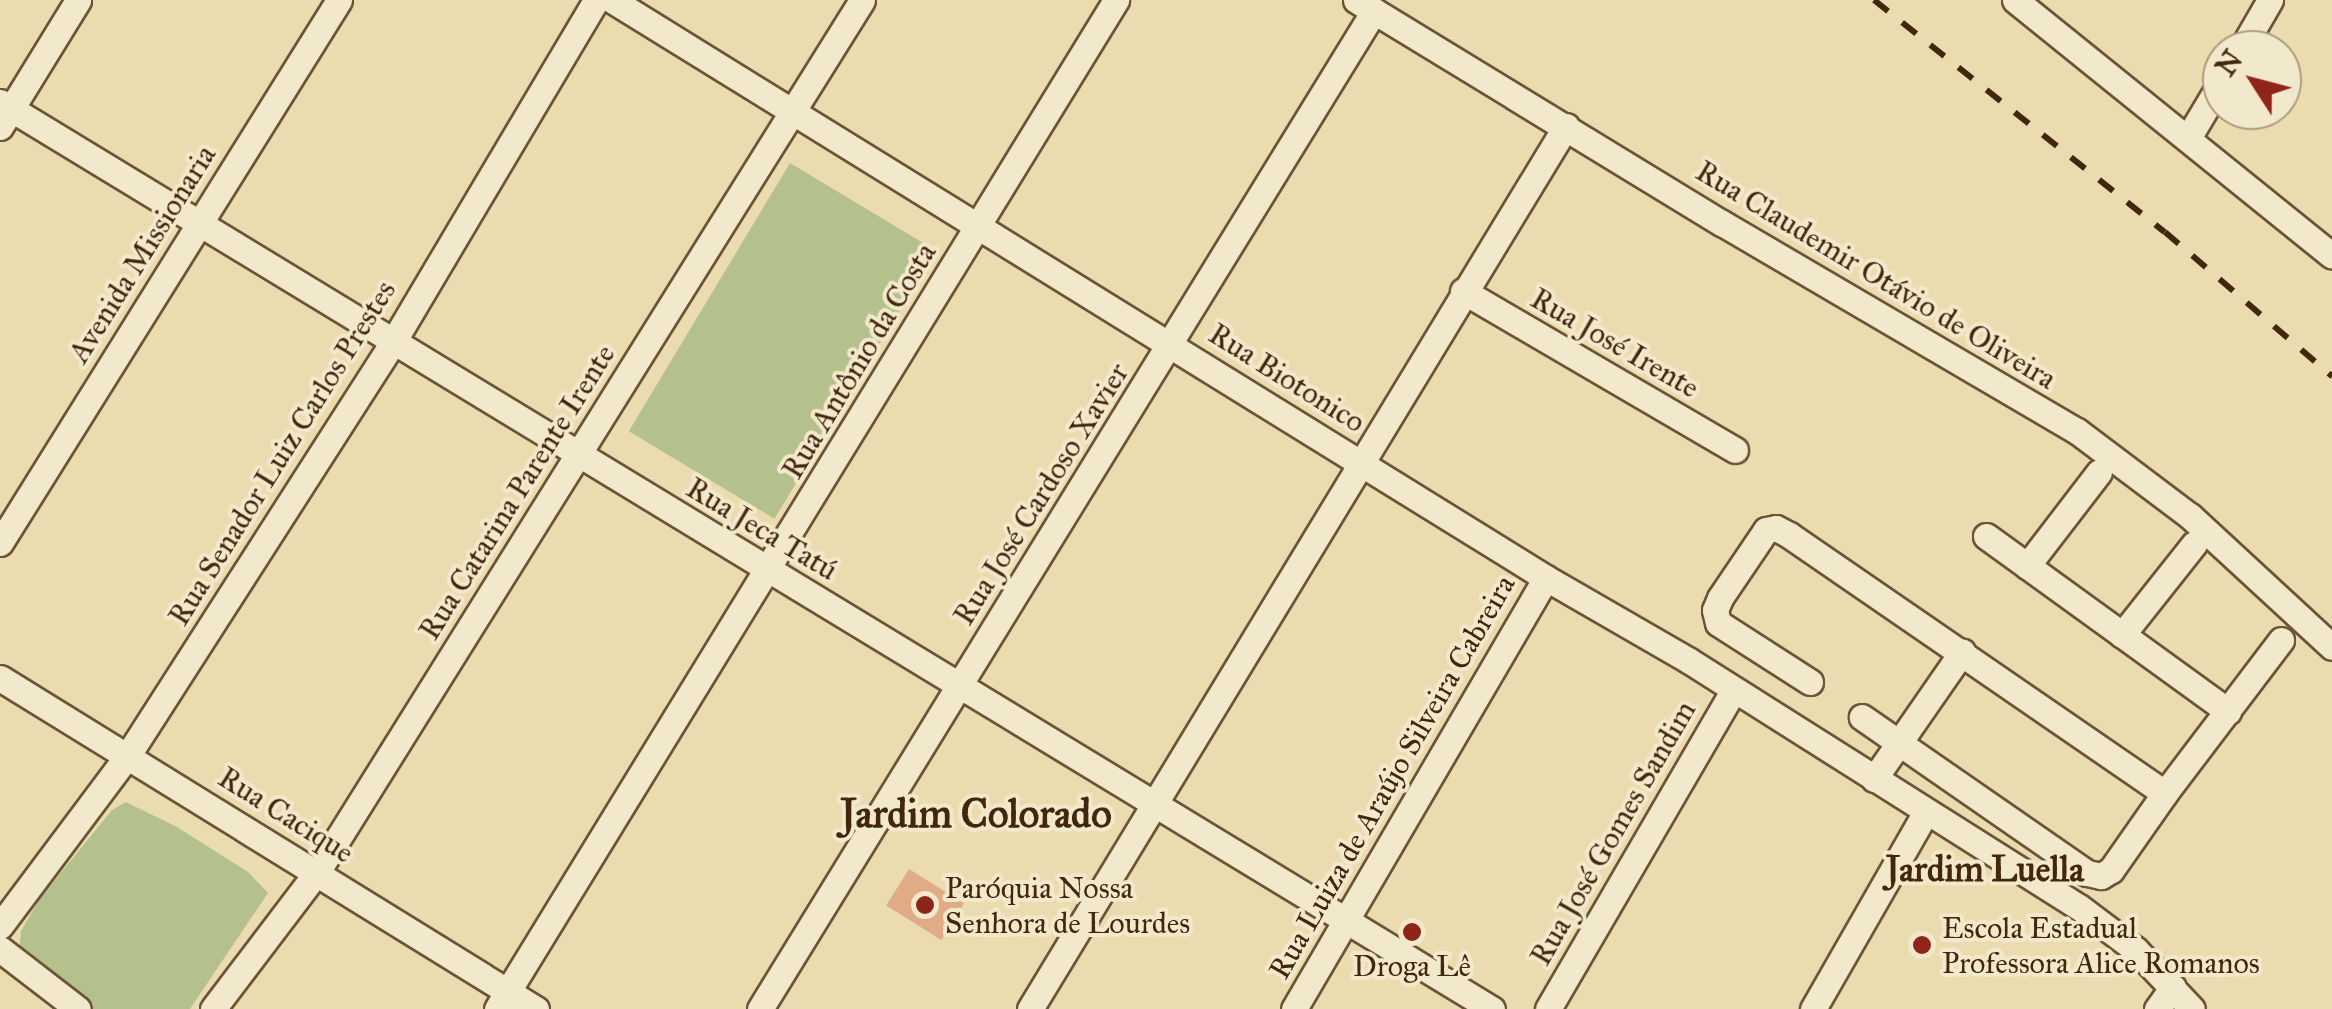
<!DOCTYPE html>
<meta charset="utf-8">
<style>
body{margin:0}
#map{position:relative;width:2332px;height:1009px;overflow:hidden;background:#ebdcaf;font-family:"IM FELL Great Primer",serif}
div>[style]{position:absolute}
.green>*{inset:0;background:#b5c18d;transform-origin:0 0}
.building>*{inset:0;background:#e1ab87;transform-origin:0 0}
.roads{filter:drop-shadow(2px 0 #6c5436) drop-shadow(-2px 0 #6c5436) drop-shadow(0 2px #6c5436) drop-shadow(0 -2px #6c5436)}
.minor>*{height:25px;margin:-12.5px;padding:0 12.5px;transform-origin:12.5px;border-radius:12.5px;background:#f2e8cb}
.rail>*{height:6px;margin-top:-3px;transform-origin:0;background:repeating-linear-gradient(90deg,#42270d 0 18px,transparent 0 36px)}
.dots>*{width:28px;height:28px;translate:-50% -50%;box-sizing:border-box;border:5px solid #f2e8cb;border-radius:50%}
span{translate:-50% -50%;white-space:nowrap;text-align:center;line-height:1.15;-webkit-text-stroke:8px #f2e8cb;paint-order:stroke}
.street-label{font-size:30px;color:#42270d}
.poi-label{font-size:30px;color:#42270d}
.left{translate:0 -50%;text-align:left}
.quarter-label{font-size:35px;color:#42270d;font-weight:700}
.district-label{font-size:40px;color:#42270d;font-weight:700}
.north{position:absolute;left:2202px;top:30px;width:100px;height:100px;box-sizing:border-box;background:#f2e8cb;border:2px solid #ac9b7f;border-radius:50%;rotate:306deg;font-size:28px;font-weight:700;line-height:40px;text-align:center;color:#42270d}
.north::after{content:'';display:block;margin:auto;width:35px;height:45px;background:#8f2418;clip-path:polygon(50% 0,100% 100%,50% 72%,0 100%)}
</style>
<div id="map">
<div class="green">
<div style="left:790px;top:163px;width:170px;height:313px;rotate:31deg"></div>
<div style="clip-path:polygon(126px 802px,177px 827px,248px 872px,268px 893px,190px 1009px,92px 1009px,19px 952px,21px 931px,40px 898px,112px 810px)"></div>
</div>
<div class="building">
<div style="left:909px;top:869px;width:65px;height:43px;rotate:32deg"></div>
</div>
<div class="roads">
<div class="minor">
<div style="left:612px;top:0;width:1098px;rotate:31.75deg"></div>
<div style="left:1546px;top:578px;width:164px;rotate:30deg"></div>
<div style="left:1688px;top:660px;width:462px;rotate:32.3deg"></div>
<div style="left:2079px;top:907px;width:71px;rotate:37deg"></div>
<div style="left:2136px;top:950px;width:81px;rotate:46.5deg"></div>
<div style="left:1356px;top:0;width:429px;rotate:31.4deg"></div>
<div style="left:1722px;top:223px;width:411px;rotate:30.4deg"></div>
<div style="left:2077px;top:431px;width:141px;rotate:37deg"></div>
<div style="left:2190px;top:516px;width:193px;rotate:42.7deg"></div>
<div style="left:2015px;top:0;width:407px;rotate:38.9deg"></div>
<div style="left:2241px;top:50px;width:58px;rotate:-59.9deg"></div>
<div style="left:0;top:102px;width:1746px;rotate:31.3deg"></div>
<div style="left:0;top:127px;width:149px;rotate:-58.4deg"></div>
<div style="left:2188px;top:138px;width:66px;rotate:-59.2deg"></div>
<div style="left:1463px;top:291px;width:315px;rotate:30.3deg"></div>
<div style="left:1986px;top:536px;width:299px;rotate:35.9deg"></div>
<div style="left:0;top:543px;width:640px;rotate:-58.02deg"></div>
<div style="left:2027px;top:566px;width:118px;rotate:-52.5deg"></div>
<div style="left:2122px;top:635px;width:116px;rotate:-51.6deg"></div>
<div style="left:0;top:678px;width:630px;rotate:31.7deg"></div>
<div style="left:1810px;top:682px;width:109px;rotate:-147.3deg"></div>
<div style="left:1718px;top:623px;width:13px;rotate:-103deg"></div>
<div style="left:1715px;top:610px;width:13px;rotate:-67deg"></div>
<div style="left:1720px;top:598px;width:82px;rotate:-55.9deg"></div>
<div style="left:1766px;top:530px;width:10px;rotate:-11deg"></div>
<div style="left:1776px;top:528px;width:15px;rotate:28deg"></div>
<div style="left:1789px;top:535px;width:456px;rotate:34.5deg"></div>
<div style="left:2165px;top:793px;width:94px;rotate:125deg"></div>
<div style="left:2111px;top:870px;width:12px;rotate:149deg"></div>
<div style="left:2101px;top:876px;width:14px;rotate:-168deg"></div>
<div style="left:2087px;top:873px;width:274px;rotate:-145.3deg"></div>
<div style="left:1874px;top:779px;width:155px;rotate:-55.3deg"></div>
<div style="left:2165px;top:793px;width:192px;rotate:-52.8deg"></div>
<div style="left:0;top:926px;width:214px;rotate:-53.2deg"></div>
<div style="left:128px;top:755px;width:491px;rotate:-57.3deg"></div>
<div style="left:393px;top:342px;width:398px;rotate:-59.3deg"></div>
<div style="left:0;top:949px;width:98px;rotate:37.6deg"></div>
<div style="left:213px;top:1009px;width:172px;rotate:-52.8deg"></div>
<div style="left:317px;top:872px;width:1028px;rotate:-57.99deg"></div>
<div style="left:497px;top:1009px;width:1184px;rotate:-58.47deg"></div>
<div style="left:760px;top:1009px;width:1172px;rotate:-58.4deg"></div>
<div style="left:1030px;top:1009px;width:1033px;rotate:-58.74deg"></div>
<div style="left:1294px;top:1009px;width:499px;rotate:-59.7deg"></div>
<div style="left:1548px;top:1009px;width:369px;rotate:-59.8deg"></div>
<div style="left:1813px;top:1009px;width:227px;rotate:-60.2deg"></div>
<div style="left:2157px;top:1009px;width:27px;rotate:-54deg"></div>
</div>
</div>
<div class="rail">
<div style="left:1874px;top:0;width:372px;rotate:38.6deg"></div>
<div style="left:2165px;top:232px;width:221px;rotate:40.8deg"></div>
</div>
<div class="dots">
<div style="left:925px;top:905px;background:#8f2418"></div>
<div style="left:1412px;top:932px;background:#8f2418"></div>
<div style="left:1922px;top:945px;background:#8f2418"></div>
</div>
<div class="street-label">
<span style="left:142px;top:254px;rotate:-58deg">Avenida Missionaria</span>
<span style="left:1876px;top:275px;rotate:31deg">Rua Claudemir Otávio de Oliveira</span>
<span style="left:1615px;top:343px;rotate:30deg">Rua José Irente</span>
<span style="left:859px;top:361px;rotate:-59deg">Rua Antônio da Costa</span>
<span style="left:1287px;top:378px;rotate:32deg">Rua Biotonico</span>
<span style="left:282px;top:453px;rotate:-58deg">Rua Senador Luiz Carlos Prestes</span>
<span style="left:517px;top:492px;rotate:-58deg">Rua Catarina Parente Irente</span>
<span style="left:1041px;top:494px;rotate:-58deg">Rua José Cardoso Xavier</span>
<span style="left:762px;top:529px;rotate:31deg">Rua Jeca Tatú</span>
<span style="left:1392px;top:777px;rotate:-60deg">Rua Luiza de Araújo Silveira Cabreira</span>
<span style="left:286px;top:815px;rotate:32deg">Rua Cacique</span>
<span style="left:1613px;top:833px;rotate:-60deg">Rua José Gomes Sandim</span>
</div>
<div class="poi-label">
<span class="left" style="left:945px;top:905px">Paróquia Nossa<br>Senhora de Lourdes</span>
<span class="left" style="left:1942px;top:945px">Escola Estadual<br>Professora Alice Romanos</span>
<span style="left:1412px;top:966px">Droga Lê</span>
</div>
<div class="quarter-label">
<span style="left:1985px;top:870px">Jardim Luella</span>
</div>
<div class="district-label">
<span style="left:976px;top:814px">Jardim Colorado</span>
</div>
<div class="north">N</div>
</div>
